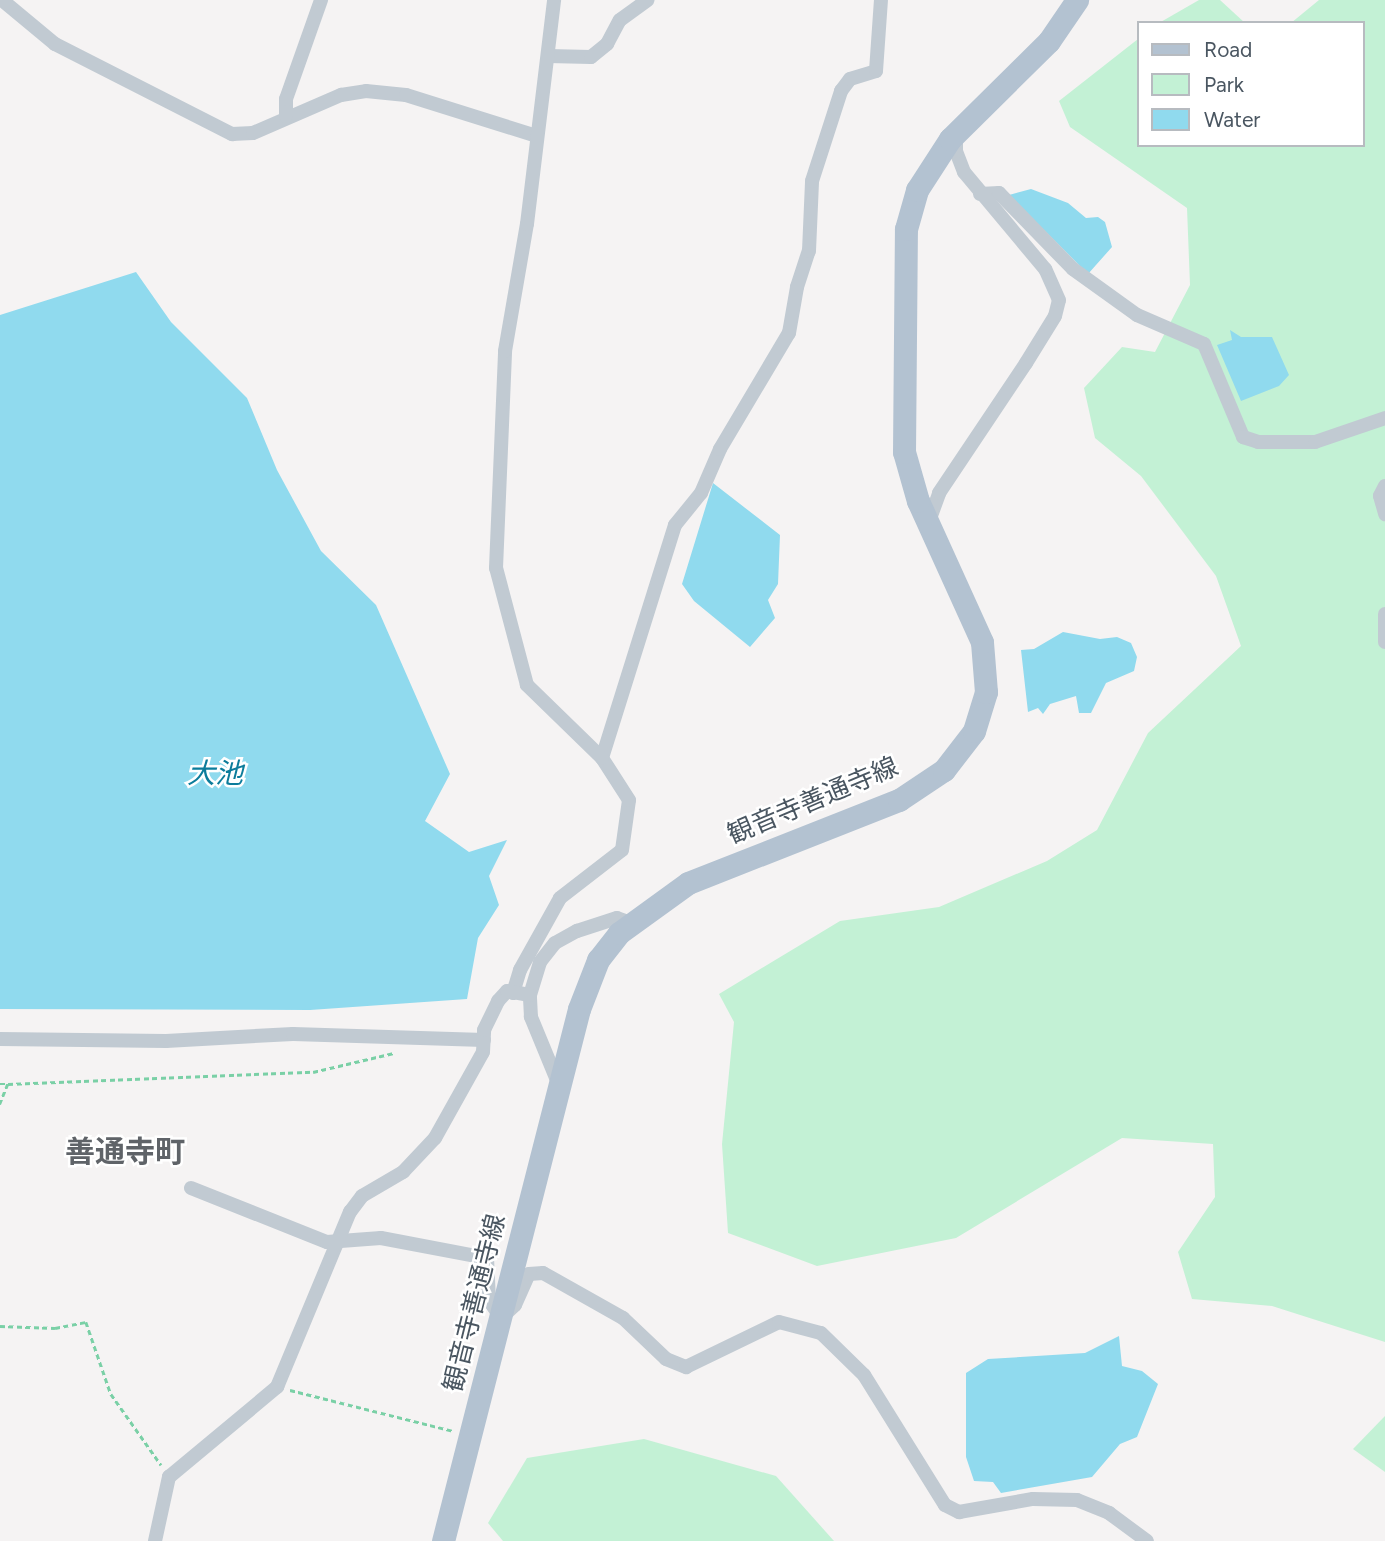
<!DOCTYPE html>
<meta charset="utf-8">
<style>
body{margin:0}
#map{position:relative;width:1385px;height:1541px;overflow:hidden;background:#f5f3f3;font-family:Figtree,"Noto Sans JP",sans-serif}
div>[style]{position:absolute}
.green>*{inset:0;background:#c3f1d5}
.water>*{inset:0;background:#90daee}
.path>*{height:2.5px;margin-top:-1.25px;transform-origin:0;background:repeating-linear-gradient(90deg,#7ad0a6 0 5px,transparent 0 8.5px)}
.minor>*{height:14px;margin:-7px;padding:0 7px;transform-origin:7px;border-radius:7px;background:#c1cad2}
.primary>*{height:23px;margin:-11.5px;padding:0 11.5px;transform-origin:11.5px;border-radius:11.5px;background:#b3c2d1}
span{translate:-50% -50%;white-space:nowrap;text-align:center;line-height:1.15;-webkit-text-stroke:5px #fff;paint-order:stroke}
.street-label{font-size:26px;color:#4a5661}
.water-label{font-size:28px;color:#0c7c9b;font-style:italic}
.quarter-label{font-size:30px;color:#5f6368;font-weight:700}
.legend{position:absolute;left:1137px;top:21px;width:228px;height:126px;box-sizing:border-box;background:#fff;border:2px solid #b7bbc0;margin:0;padding:9px 12px;list-style:none;font-size:21px;color:#4a5661}
.legend li{display:flex;align-items:center;gap:14px;height:35px}
.legend b{width:35px;border:2px solid #b7bbc0}
</style>
<div id="map">
<div class="green">
<div style="clip-path:polygon(1199px 0,1220px 0,1245px 23px,1159px 23px)"></div>
<div style="clip-path:polygon(1319px 0,1385px 0,1385px 1342px,1272px 1306px,1192px 1299px,1178px 1252px,1215px 1197px,1213px 1144px,1122px 1138px,956px 1238px,817px 1266px,728px 1233px,722px 1144px,734px 1022px,719px 994px,840px 921px,939px 907px,1047px 861px,1097px 830px,1148px 733px,1241px 646px,1216px 576px,1141px 476px,1095px 438px,1084px 388px,1122px 347px,1155px 352px,1190px 285px,1187px 208px,1070px 127px,1059px 101px,1138px 39px,1138px 145px,1362px 145px,1362px 23px,1291px 23px)"></div>
<div style="clip-path:polygon(1385px 1416px,1385px 1472px,1353px 1449px)"></div>
<div style="clip-path:polygon(644px 1439px,776px 1476px,834px 1541px,503px 1541px,488px 1523px,527px 1458px)"></div>
</div>
<div class="water">
<div style="clip-path:polygon(1031px 189px,1068px 203px,1086px 218px,1098px 217px,1105px 222px,1112px 247px,1088px 274px,1009px 195px)"></div>
<div style="clip-path:polygon(136px 272px,171px 322px,247px 398px,277px 470px,321px 551px,376px 605px,450px 774px,425px 821px,469px 852px,507px 840px,489px 876px,499px 905px,478px 938px,467px 999px,310px 1010px,0 1009px,0 315px)"></div>
<div style="clip-path:polygon(1230px 330px,1241px 337px,1272px 337px,1289px 375px,1279px 386px,1241px 401px,1217px 345px,1232px 340px)"></div>
<div style="clip-path:polygon(713px 483px,780px 535px,778px 584px,768px 600px,775px 618px,750px 647px,694px 601px,682px 584px)"></div>
<div style="clip-path:polygon(1063px 632px,1100px 639px,1117px 637px,1131px 643px,1137px 657px,1134px 671px,1106px 683px,1091px 713px,1079px 713px,1076px 696px,1050px 704px,1043px 714px,1038px 708px,1028px 712px,1021px 650px,1034px 649px)"></div>
<div style="clip-path:polygon(1119px 1336px,1122px 1366px,1142px 1371px,1158px 1384px,1137px 1437px,1120px 1444px,1092px 1477px,1001px 1493px,993px 1482px,974px 1481px,966px 1457px,966px 1373px,988px 1359px,1085px 1353px)"></div>
</div>
<div class="path">
<div style="left:0;top:1084px;width:8px"></div>
<div style="left:8px;top:1084px;width:22px;rotate:112deg"></div>
<div style="left:8px;top:1084px;width:305px;rotate:-2.3deg"></div>
<div style="left:313px;top:1072px;width:83px;rotate:-13.2deg"></div>
<div style="left:0;top:1326px;width:55px;rotate:2.1deg"></div>
<div style="left:55px;top:1328px;width:32px;rotate:-11deg"></div>
<div style="left:86px;top:1322px;width:76px;rotate:70.9deg"></div>
<div style="left:111px;top:1394px;width:87px;rotate:54.8deg"></div>
<div style="left:290px;top:1390px;width:168px;rotate:14.1deg"></div>
</div>
<div class="minor">
<div style="left:2px;top:0;width:69px;rotate:39.7deg"></div>
<div style="left:55px;top:44px;width:199px;rotate:27deg"></div>
<div style="left:232px;top:134px;width:21px;rotate:-3deg"></div>
<div style="left:253px;top:133px;width:96px;rotate:-23.4deg"></div>
<div style="left:341px;top:95px;width:25px;rotate:-9deg"></div>
<div style="left:366px;top:91px;width:40px;rotate:5.7deg"></div>
<div style="left:406px;top:95px;width:134px;rotate:17.4deg"></div>
<div style="left:548px;top:56px;width:43px;rotate:1.3deg"></div>
<div style="left:591px;top:57px;width:21px;rotate:-39deg"></div>
<div style="left:607px;top:44px;width:27px;rotate:-62deg"></div>
<div style="left:620px;top:20px;width:34px;rotate:-36deg"></div>
<div style="left:286px;top:116px;width:17px;rotate:-90deg"></div>
<div style="left:286px;top:99px;width:105px;rotate:-70.5deg"></div>
<div style="left:980px;top:194px;width:19px;rotate:-3deg"></div>
<div style="left:999px;top:193px;width:106px;rotate:45.8deg"></div>
<div style="left:1073px;top:269px;width:79px;rotate:35.7deg"></div>
<div style="left:1137px;top:315px;width:73px;rotate:23.4deg"></div>
<div style="left:1204px;top:344px;width:101px;rotate:67.2deg"></div>
<div style="left:1243px;top:437px;width:16px;rotate:18deg"></div>
<div style="left:1258px;top:442px;width:57px"></div>
<div style="left:1315px;top:442px;width:74px;rotate:-18.9deg"></div>
<div style="left:1385px;top:486px;width:11px;rotate:117deg"></div>
<div style="left:1380px;top:496px;width:19px;rotate:74deg"></div>
<div style="left:928px;top:524px;width:33px;rotate:-70deg"></div>
<div style="left:939px;top:493px;width:156px;rotate:-56.2deg"></div>
<div style="left:1026px;top:363px;width:55px;rotate:-58.3deg"></div>
<div style="left:1055px;top:316px;width:16px;rotate:-76deg"></div>
<div style="left:1059px;top:300px;width:34px;rotate:-114deg"></div>
<div style="left:1045px;top:269px;width:126px;rotate:-129.9deg"></div>
<div style="left:964px;top:172px;width:22px;rotate:-111deg"></div>
<div style="left:956px;top:151px;width:17px;rotate:-90deg"></div>
<div style="left:1385px;top:614px;width:28px;rotate:90deg"></div>
<div style="left:602px;top:758px;width:244px;rotate:-72.6deg"></div>
<div style="left:675px;top:525px;width:41px;rotate:-50.9deg"></div>
<div style="left:701px;top:493px;width:48px;rotate:-66.6deg"></div>
<div style="left:720px;top:449px;width:135px;rotate:-59.3deg"></div>
<div style="left:789px;top:333px;width:47px;rotate:-80.1deg"></div>
<div style="left:797px;top:287px;width:38px;rotate:-72deg"></div>
<div style="left:809px;top:251px;width:70px;rotate:-87.5deg"></div>
<div style="left:812px;top:181px;width:95px;rotate:-72.1deg"></div>
<div style="left:841px;top:91px;width:15px;rotate:-53deg"></div>
<div style="left:850px;top:79px;width:27px;rotate:-17deg"></div>
<div style="left:876px;top:71px;width:71px;rotate:-86deg"></div>
<div style="left:513px;top:993px;width:24px;rotate:-73deg"></div>
<div style="left:520px;top:970px;width:82px;rotate:-60.9deg"></div>
<div style="left:560px;top:898px;width:78px;rotate:-37.7deg"></div>
<div style="left:622px;top:850px;width:50px;rotate:-82deg"></div>
<div style="left:629px;top:800px;width:50px;rotate:-122.7deg"></div>
<div style="left:602px;top:758px;width:105px;rotate:-135.8deg"></div>
<div style="left:527px;top:685px;width:121px;rotate:-104.8deg"></div>
<div style="left:496px;top:568px;width:217px;rotate:-87.6deg"></div>
<div style="left:505px;top:351px;width:129px;rotate:-80.2deg"></div>
<div style="left:527px;top:224px;width:226px;rotate:-83.1deg"></div>
<div style="left:0;top:1039px;width:166px;rotate:0.7deg"></div>
<div style="left:166px;top:1041px;width:127px;rotate:-3.2deg"></div>
<div style="left:293px;top:1034px;width:191px;rotate:1.8deg"></div>
<div style="left:559px;top:1085px;width:74px;rotate:-112.4deg"></div>
<div style="left:531px;top:1017px;width:22px;rotate:-93deg"></div>
<div style="left:530px;top:995px;width:34px;rotate:-73deg"></div>
<div style="left:540px;top:962px;width:24px;rotate:-52deg"></div>
<div style="left:555px;top:943px;width:25px;rotate:-29deg"></div>
<div style="left:577px;top:931px;width:42px;rotate:-18deg"></div>
<div style="left:617px;top:918px;width:15px;rotate:20deg"></div>
<div style="left:191px;top:1188px;width:146px;rotate:21.7deg"></div>
<div style="left:327px;top:1242px;width:54px;rotate:-4.2deg"></div>
<div style="left:381px;top:1238px;width:108px;rotate:10.7deg"></div>
<div style="left:487px;top:1258px;width:42px;rotate:87.3deg"></div>
<div style="left:489px;top:1300px;width:22px;rotate:56deg"></div>
<div style="left:501px;top:1318px;width:19px;rotate:-43deg"></div>
<div style="left:515px;top:1305px;width:34px;rotate:-66deg"></div>
<div style="left:529px;top:1274px;width:14px;rotate:-4deg"></div>
<div style="left:543px;top:1273px;width:92px;rotate:29.4deg"></div>
<div style="left:623px;top:1318px;width:59px;rotate:43.6deg"></div>
<div style="left:666px;top:1359px;width:22px;rotate:22deg"></div>
<div style="left:686px;top:1367px;width:103px;rotate:-25.8deg"></div>
<div style="left:779px;top:1322px;width:43px;rotate:14.7deg"></div>
<div style="left:821px;top:1333px;width:60px;rotate:44.3deg"></div>
<div style="left:864px;top:1375px;width:153px;rotate:58.1deg"></div>
<div style="left:945px;top:1505px;width:16px;rotate:27deg"></div>
<div style="left:959px;top:1512px;width:75px;rotate:-10deg"></div>
<div style="left:1033px;top:1499px;width:44px;rotate:1.3deg"></div>
<div style="left:1077px;top:1500px;width:35px;rotate:22deg"></div>
<div style="left:1109px;top:1513px;width:47px;rotate:36.4deg"></div>
<div style="left:155px;top:1541px;width:66px;rotate:-77.7deg"></div>
<div style="left:169px;top:1477px;width:141px;rotate:-39.8deg"></div>
<div style="left:277px;top:1387px;width:190px;rotate:-67.4deg"></div>
<div style="left:350px;top:1212px;width:20px;rotate:-53deg"></div>
<div style="left:362px;top:1196px;width:48px;rotate:-30.3deg"></div>
<div style="left:403px;top:1172px;width:47px;rotate:-46.7deg"></div>
<div style="left:435px;top:1138px;width:98px;rotate:-60.8deg"></div>
<div style="left:483px;top:1052px;width:22px;rotate:-87deg"></div>
<div style="left:484px;top:1030px;width:32px;rotate:-64deg"></div>
<div style="left:498px;top:1001px;width:13px;rotate:-48deg"></div>
<div style="left:507px;top:991px;width:23px;rotate:10deg"></div>
</div>
<div class="primary">
<div style="left:443px;top:1541px;width:549px;rotate:-75.66deg"></div>
<div style="left:579px;top:1009px;width:53px;rotate:-68.8deg"></div>
<div style="left:598px;top:960px;width:34px;rotate:-52deg"></div>
<div style="left:619px;top:933px;width:85px;rotate:-35.9deg"></div>
<div style="left:688px;top:883px;width:227px;rotate:-21.5deg"></div>
<div style="left:899px;top:800px;width:54px;rotate:-33.7deg"></div>
<div style="left:944px;top:770px;width:49px;rotate:-52.4deg"></div>
<div style="left:974px;top:731px;width:41px;rotate:-72.9deg"></div>
<div style="left:986px;top:692px;width:50px;rotate:-94.6deg"></div>
<div style="left:982px;top:642px;width:155px;rotate:-114.4deg"></div>
<div style="left:918px;top:501px;width:51px;rotate:-105.9deg"></div>
<div style="left:904px;top:452px;width:223px;rotate:-89.5deg"></div>
<div style="left:906px;top:229px;width:41px;rotate:-74.2deg"></div>
<div style="left:917px;top:190px;width:61px;rotate:-57.1deg"></div>
<div style="left:950px;top:139px;width:139px;rotate:-44.7deg"></div>
<div style="left:1049px;top:41px;width:50px;rotate:-55.7deg"></div>
</div>
<div class="street-label">
<span style="left:813px;top:801px;rotate:-23deg">観音寺善通寺線</span>
<span style="left:475px;top:1303px;rotate:-76deg">観音寺善通寺線</span>
</div>
<div class="water-label">
<span style="left:215px;top:773px">大池</span>
</div>
<div class="quarter-label">
<span style="left:125px;top:1152px">善通寺町</span>
</div>
<ul class="legend">
<li><b style="height:9px;background:#b3c2d1"></b>Road</li>
<li><b style="height:19px;background:#c3f1d5"></b>Park</li>
<li><b style="height:19px;background:#90daee"></b>Water</li>
</ul>
</div>
